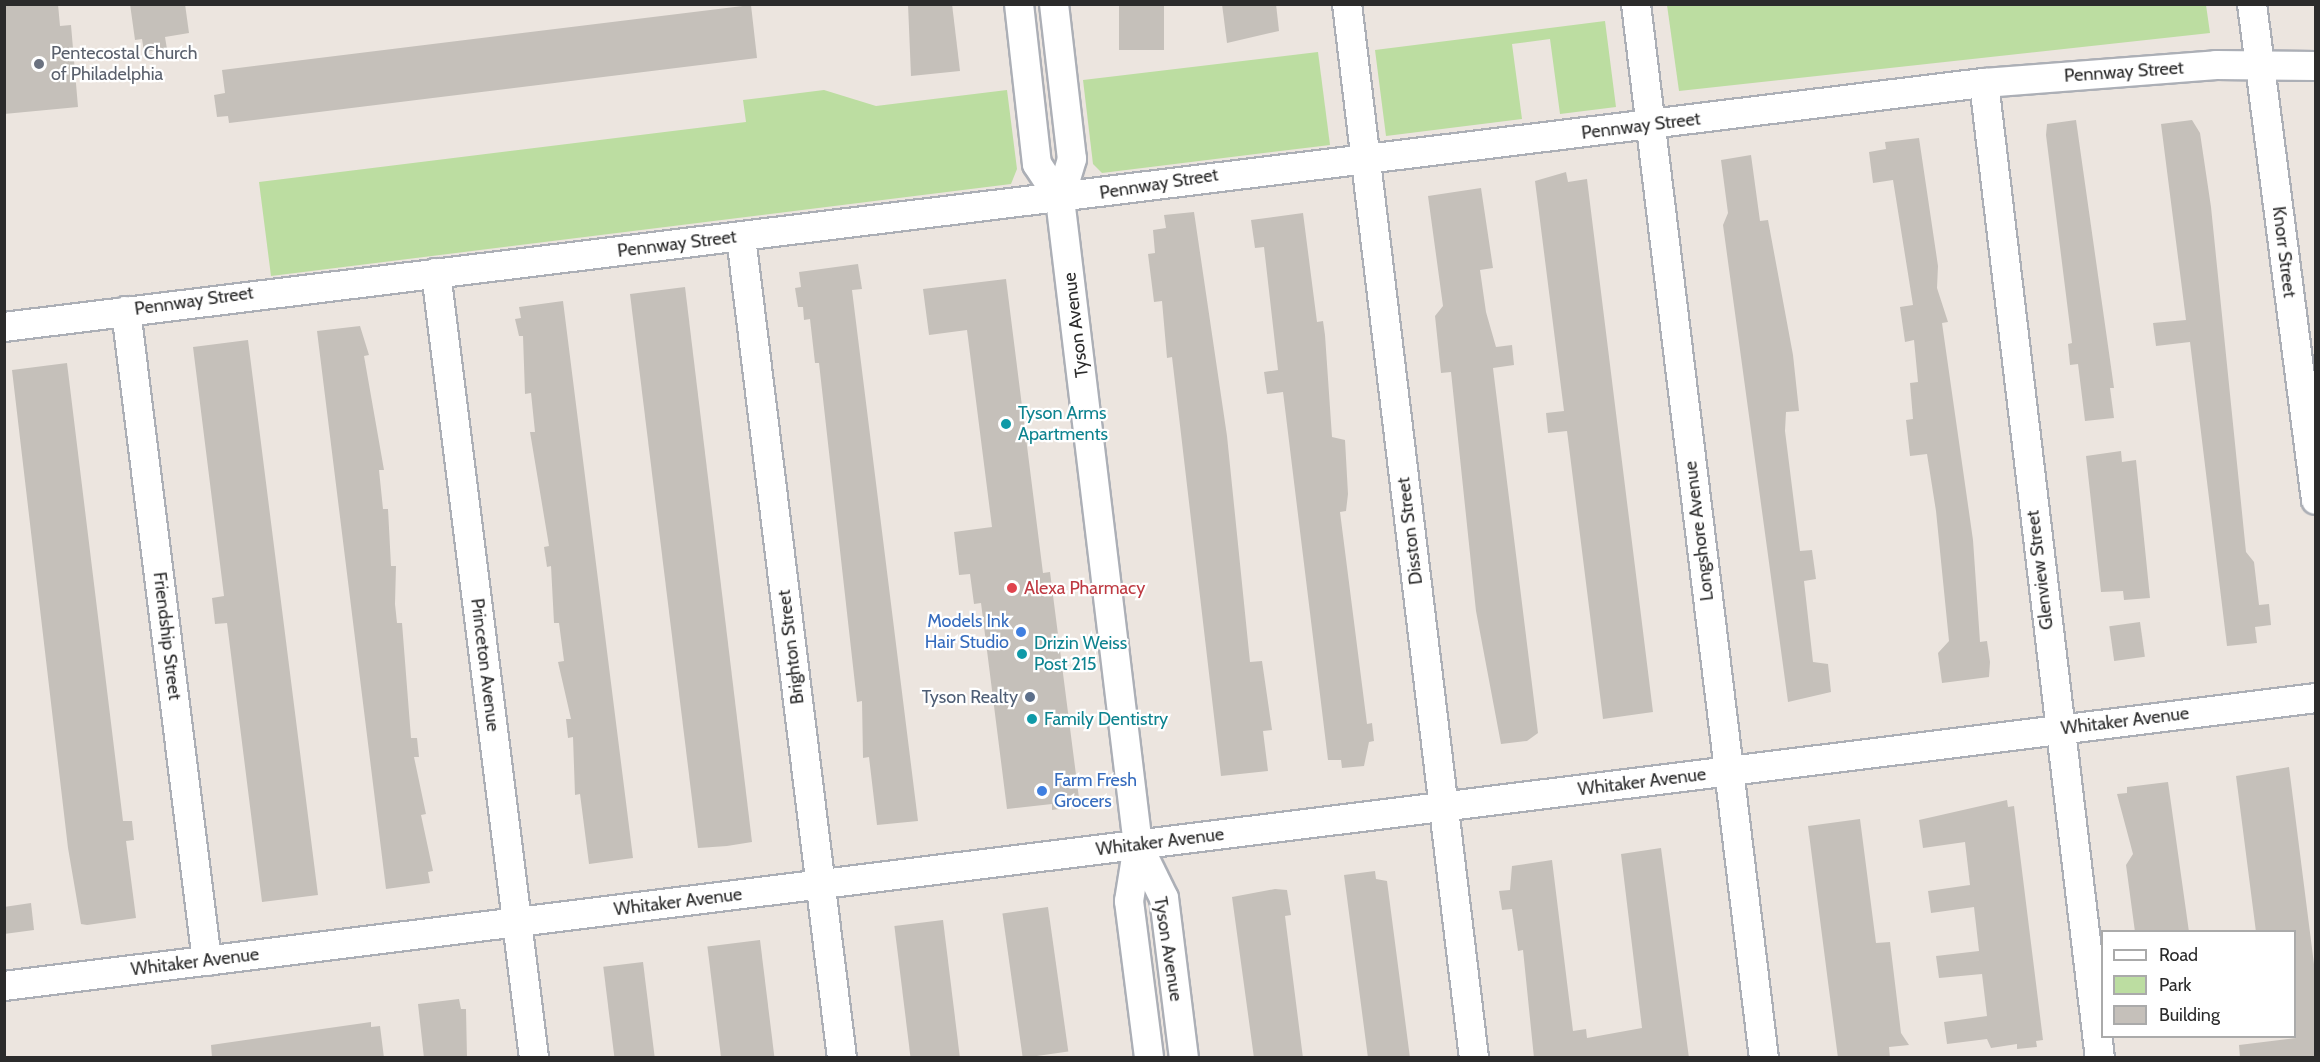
<!DOCTYPE html>
<style>
body{margin:0}
#map{position:relative;width:2320px;height:1062px;overflow:hidden;background:#ece5df;font-family:Cabin,sans-serif}
div>[style]{position:absolute}
.green>*{inset:0;background:#bcdda1}
.building>*{inset:0;background:#c5c0ba;transform-origin:0 0}
.roads{filter:drop-shadow(2px 0 #acafb6) drop-shadow(-2px 0 #acafb6) drop-shadow(0 2px #acafb6) drop-shadow(0 -2px #acafb6)}
.minor>*{height:28px;margin:-14px;padding:0 14px;transform-origin:14px;border-radius:14px;background:#fff}
.dots>*{width:16px;height:16px;translate:-50% -50%;box-sizing:border-box;border:3px solid #fff;border-radius:50%}
span{translate:-50% -50%;white-space:nowrap;text-align:center;line-height:1.15;-webkit-text-stroke:4.5px #fff;paint-order:stroke}
.worship-label{font-size:18px;color:#5b616d}
.left{translate:0 -50%;text-align:left}
.street-label{font-size:18px;color:#2b2b2b}
.culture-label{font-size:18px;color:#0d838f}
.health-label{font-size:18px;color:#be3a42}
.shop-label{font-size:18px;color:#366cbe}
.right{translate:-100% -50%;text-align:right}
.service-label{font-size:18px;color:#4e5e75}
.frame{position:absolute;inset:0;border:6px solid #2b2b2b;pointer-events:none}
.legend{position:absolute;left:2101px;top:930px;width:195px;height:108px;box-sizing:border-box;background:#fff;border:2px solid #aaa;margin:0;padding:8px 10px;list-style:none;font-size:18px;color:#2b2b2b}
.legend li{display:flex;align-items:center;gap:12px;height:30px}
.legend b{width:30px;border:2px solid #aaa}
</style>
<div id="map">
<div class="green">
<div style="clip-path:polygon(1667px 5px,2206px 5px,2210px 33px,1679px 91px)"></div>
<div style="clip-path:polygon(1605px 21px,1616px 107px,1560px 114px,1550px 39px,1512px 44px,1522px 119px,1386px 136px,1375px 50px)"></div>
<div style="clip-path:polygon(1318px 52px,1330px 145px,1102px 173px,1093px 164px,1083px 80px)"></div>
<div style="clip-path:polygon(824px 90px,876px 106px,1007px 90px,1017px 169px,1011px 184px,271px 276px,259px 182px,746px 122px,743px 100px)"></div>
</div>
<div class="building">
<div style="clip-path:polygon(4px 4px,58px 4px,60px 26px,71px 25px,78px 107px,4px 114px)"></div>
<div style="clip-path:polygon(130px 4px,185px 4px,189px 33px,165px 37px,167px 49px,144px 52px,142px 39px,135px 40px)"></div>
<div style="clip-path:polygon(908px 4px,952px 4px,960px 71px,911px 76px)"></div>
<div style="left:1119px;top:4px;width:45px;height:46px"></div>
<div style="clip-path:polygon(1222px 4px,1276px 4px,1279px 31px,1227px 43px)"></div>
<div style="clip-path:polygon(751px 5px,757px 58px,229px 123px,228px 116px,217px 117px,214px 95px,225px 93px,222px 70px)"></div>
<div style="clip-path:polygon(2076px 120px,2114px 388px,2110px 388px,2114px 418px,2085px 421px,2078px 364px,2070px 365px,2068px 344px,2072px 343px,2046px 135px,2047px 124px)"></div>
<div style="clip-path:polygon(2192px 120px,2200px 133px,2211px 207px,2246px 552px,2254px 562px,2259px 605px,2269px 604px,2271px 625px,2255px 627px,2257px 643px,2227px 646px,2190px 342px,2156px 346px,2153px 323px,2186px 320px,2161px 124px)"></div>
<div style="clip-path:polygon(1919px 138px,1938px 266px,1937px 288px,1948px 322px,1942px 323px,1973px 540px,1980px 642px,1987px 641px,1990px 662px,1989px 677px,1942px 683px,1938px 653px,1949px 641px,1936px 511px,1927px 454px,1910px 456px,1906px 420px,1913px 419px,1910px 383px,1918px 382px,1914px 340px,1905px 342px,1900px 307px,1913px 305px,1893px 180px,1873px 183px,1869px 152px,1886px 149px,1885px 142px)"></div>
<div style="clip-path:polygon(1751px 155px,1760px 221px,1768px 220px,1793px 355px,1799px 411px,1786px 412px,1785px 431px,1800px 551px,1812px 550px,1816px 579px,1804px 581px,1813px 662px,1828px 664px,1831px 692px,1788px 702px,1723px 225px,1728px 213px,1721px 160px)"></div>
<div style="clip-path:polygon(1566px 172px,1568px 182px,1587px 179px,1653px 712px,1603px 719px,1567px 431px,1548px 433px,1546px 413px,1564px 411px,1535px 181px)"></div>
<div style="clip-path:polygon(1481px 188px,1493px 268px,1480px 270px,1486px 312px,1496px 347px,1512px 345px,1514px 365px,1493px 368px,1538px 733px,1527px 741px,1501px 744px,1476px 611px,1451px 372px,1441px 373px,1435px 316px,1443px 306px,1428px 196px)"></div>
<div style="clip-path:polygon(1194px 212px,1227px 436px,1250px 662px,1262px 661px,1272px 730px,1263px 731px,1268px 771px,1221px 776px,1172px 357px,1167px 358px,1162px 301px,1154px 302px,1148px 254px,1155px 253px,1153px 230px,1166px 228px,1164px 215px)"></div>
<div style="clip-path:polygon(1303px 213px,1317px 322px,1323px 321px,1325px 335px,1332px 437px,1345px 440px,1348px 494px,1346px 511px,1340px 512px,1367px 724px,1372px 723px,1374px 741px,1369px 742px,1364px 766px,1342px 768px,1341px 760px,1328px 760px,1283px 392px,1267px 394px,1264px 372px,1278px 370px,1264px 247px,1255px 248px,1251px 220px)"></div>
<div style="clip-path:polygon(858px 264px,862px 289px,852px 290px,918px 821px,877px 825px,869px 757px,863px 758px,862px 701px,857px 702px,819px 363px,815px 363px,810px 319px,804px 320px,803px 307px,798px 307px,795px 288px,801px 287px,799px 272px)"></div>
<div style="clip-path:polygon(1006px 279px,1043px 573px,1050px 572px,1080px 806px,1052px 810px,1052px 804px,1007px 809px,981px 603px,974px 604px,970px 574px,959px 575px,954px 532px,992px 527px,967px 330px,929px 335px,923px 289px)"></div>
<div style="clip-path:polygon(685px 287px,752px 842px,727px 846px,698px 848px,630px 294px)"></div>
<div style="clip-path:polygon(563px 301px,633px 858px,589px 864px,580px 794px,575px 795px,573px 737px,568px 738px,566px 719px,571px 719px,558px 662px,564px 661px,559px 623px,554px 623px,551px 566px,547px 567px,544px 547px,549px 546px,530px 432px,535px 432px,531px 393px,525px 394px,523px 336px,519px 336px,515px 319px,521px 318px,519px 307px)"></div>
<div style="clip-path:polygon(360px 326px,369px 355px,364px 356px,384px 470px,379px 470px,383px 509px,388px 509px,391px 566px,396px 566px,395px 604px,397px 623px,402px 623px,411px 738px,417px 738px,419px 757px,414px 757px,426px 814px,421px 815px,433px 871px,428px 872px,430px 883px,386px 889px,317px 331px)"></div>
<div style="clip-path:polygon(248px 340px,318px 895px,262px 902px,227px 623px,215px 624px,212px 598px,224px 596px,193px 347px)"></div>
<div style="clip-path:polygon(67px 363px,123px 821px,132px 821px,134px 840px,126px 841px,136px 918px,87px 925px,81px 924px,68px 848px,12px 370px)"></div>
<div style="clip-path:polygon(2121px 451px,2122px 462px,2136px 460px,2150px 598px,2124px 600px,2123px 591px,2101px 592px,2086px 456px)"></div>
<div style="left:2140px;top:622px;width:35px;height:31px;rotate:82deg"></div>
<div style="clip-path:polygon(2289px 767px,2316px 980px,2316px 1058px,2240px 1058px,2239px 1045px,2296px 1038px,2295px 932px,2256px 932px,2236px 776px)"></div>
<div style="clip-path:polygon(2168px 782px,2189px 932px,2135px 932px,2126px 865px,2133px 854px,2117px 794px,2127px 793px,2127px 787px)"></div>
<div style="clip-path:polygon(2007px 800px,2008px 807px,2014px 806px,2043px 1040px,2036px 1041px,2037px 1047px,2017px 1049px,2017px 1044px,1991px 1048px,1987px 1039px,1947px 1044px,1944px 1022px,1987px 1016px,1982px 974px,1939px 978px,1936px 956px,1979px 951px,1974px 907px,1931px 913px,1928px 891px,1970px 885px,1965px 842px,1923px 848px,1919px 820px)"></div>
<div style="clip-path:polygon(1860px 819px,1876px 943px,1890px 942px,1901px 1033px,1909px 1045px,1889px 1047px,1890px 1058px,1838px 1058px,1828px 982px,1808px 826px)"></div>
<div style="clip-path:polygon(1661px 848px,1689px 1058px,1534px 1058px,1523px 950px,1518px 951px,1512px 909px,1502px 910px,1499px 891px,1510px 890px,1512px 866px,1552px 860px,1573px 1031px,1586px 1029px,1587px 1038px,1642px 1028px,1621px 854px)"></div>
<div style="clip-path:polygon(1375px 871px,1376px 879px,1387px 881px,1410px 1058px,1368px 1058px,1344px 875px)"></div>
<div style="clip-path:polygon(1275px 889px,1287px 890px,1291px 915px,1285px 916px,1303px 1058px,1254px 1058px,1232px 897px)"></div>
<div style="clip-path:polygon(31px 903px,34px 930px,4px 934px,4px 907px)"></div>
<div style="left:1048px;top:907px;width:146px;height:46px;rotate:82deg"></div>
<div style="left:943px;top:920px;width:139px;height:49px;rotate:83deg"></div>
<div style="left:760px;top:940px;width:119px;height:53px;rotate:83deg"></div>
<div style="left:643px;top:962px;width:97px;height:40px;rotate:83deg"></div>
<div style="clip-path:polygon(459px 999px,461px 1009px,466px 1009px,467px 1058px,424px 1058px,418px 1004px)"></div>
<div style="clip-path:polygon(371px 1022px,371px 1027px,380px 1026px,384px 1058px,212px 1058px,211px 1045px)"></div>
</div>
<div class="roads">
<div class="minor">
<div style="left:1019px;top:4px;width:161px;rotate:83.6deg"></div>
<div style="left:1037px;top:164px;width:42px;rotate:56.7deg"></div>
<div style="left:1054px;top:4px;width:156px;rotate:83.4deg"></div>
<div style="left:1072px;top:159px;width:42px;rotate:106.7deg"></div>
<div style="left:1060px;top:199px;width:651px;rotate:83.12deg"></div>
<div style="left:1138px;top:845px;width:57px;rotate:99.1deg"></div>
<div style="left:1129px;top:901px;width:158px;rotate:82.7deg"></div>
<div style="left:1347px;top:4px;width:1062px;rotate:83.13deg"></div>
<div style="left:1636px;top:4px;width:1062px;rotate:83.08deg"></div>
<div style="left:2252px;top:4px;width:500px;rotate:82.65deg"></div>
<div style="left:1984px;top:83px;width:982px;rotate:83.22deg"></div>
<div style="left:741px;top:237px;width:827px;rotate:82.99deg"></div>
<div style="left:436px;top:273px;width:791px;rotate:82.88deg"></div>
<div style="left:126px;top:311px;width:655px;rotate:82.9deg"></div>
<div style="left:4px;top:327px;width:1995px;rotate:-7.03deg"></div>
<div style="left:1984px;top:83px;width:233px;rotate:-4.4deg"></div>
<div style="left:2216px;top:65px;width:100px;rotate:0.6deg"></div>
<div style="left:1138px;top:845px;width:59px;rotate:63.9deg"></div>
<div style="left:1164px;top:898px;width:161px;rotate:82.9deg"></div>
<div style="left:4px;top:986px;width:2330px;rotate:-7.1deg"></div>
</div>
</div>
<div class="dots">
<div style="left:39px;top:64px;background:#6b7280"></div>
<div style="left:1006px;top:424px;background:#0f9aa8"></div>
<div style="left:1012px;top:588px;background:#e0444e"></div>
<div style="left:1021px;top:632px;background:#3f7fe0"></div>
<div style="left:1022px;top:654px;background:#0f9aa8"></div>
<div style="left:1030px;top:697px;background:#5c6f8a"></div>
<div style="left:1032px;top:719px;background:#0f9aa8"></div>
<div style="left:1042px;top:791px;background:#3f7fe0"></div>
</div>
<div class="worship-label">
<span class="left" style="left:51px;top:64px">Pentecostal Church<br>of Philadelphia</span>
</div>
<div class="street-label">
<span style="left:2124px;top:72px;rotate:-4deg">Pennway Street</span>
<span style="left:1641px;top:126px;rotate:-7deg">Pennway Street</span>
<span style="left:1159px;top:184px;rotate:-9deg">Pennway Street</span>
<span style="left:677px;top:244px;rotate:-7deg">Pennway Street</span>
<span style="left:2284px;top:252px;rotate:83deg">Knorr Street</span>
<span style="left:194px;top:301px;rotate:-8deg">Pennway Street</span>
<span style="left:1076px;top:325px;rotate:-97deg">Tyson Avenue</span>
<span style="left:1410px;top:531px;rotate:-97deg">Disston Street</span>
<span style="left:1699px;top:531px;rotate:-97deg">Longshore Avenue</span>
<span style="left:2040px;top:570px;rotate:-97deg">Glenview Street</span>
<span style="left:167px;top:636px;rotate:83deg">Friendship Street</span>
<span style="left:791px;top:647px;rotate:-97deg">Brighton Street</span>
<span style="left:485px;top:665px;rotate:83deg">Princeton Avenue</span>
<span style="left:2125px;top:721px;rotate:-7deg">Whitaker Avenue</span>
<span style="left:1642px;top:782px;rotate:-7deg">Whitaker Avenue</span>
<span style="left:1160px;top:842px;rotate:-7deg">Whitaker Avenue</span>
<span style="left:678px;top:902px;rotate:-7deg">Whitaker Avenue</span>
<span style="left:1168px;top:949px;rotate:81deg">Tyson Avenue</span>
<span style="left:195px;top:962px;rotate:-7deg">Whitaker Avenue</span>
</div>
<div class="culture-label">
<span class="left" style="left:1018px;top:424px">Tyson Arms<br>Apartments</span>
<span class="left" style="left:1034px;top:654px">Drizin Weiss<br>Post 215</span>
<span class="left" style="left:1044px;top:719px">Family Dentistry</span>
</div>
<div class="health-label">
<span class="left" style="left:1024px;top:588px">Alexa Pharmacy</span>
</div>
<div class="shop-label">
<span class="right" style="left:1009px;top:632px">Models Ink<br>Hair Studio</span>
<span class="left" style="left:1054px;top:791px">Farm Fresh<br>Grocers</span>
</div>
<div class="service-label">
<span class="right" style="left:1018px;top:697px">Tyson Realty</span>
</div>
<div class="frame"></div>
<ul class="legend">
<li><b style="height:8px;background:#fff"></b>Road</li>
<li><b style="height:16px;background:#bcdda1"></b>Park</li>
<li><b style="height:16px;background:#c5c0ba"></b>Building</li>
</ul>
</div>
